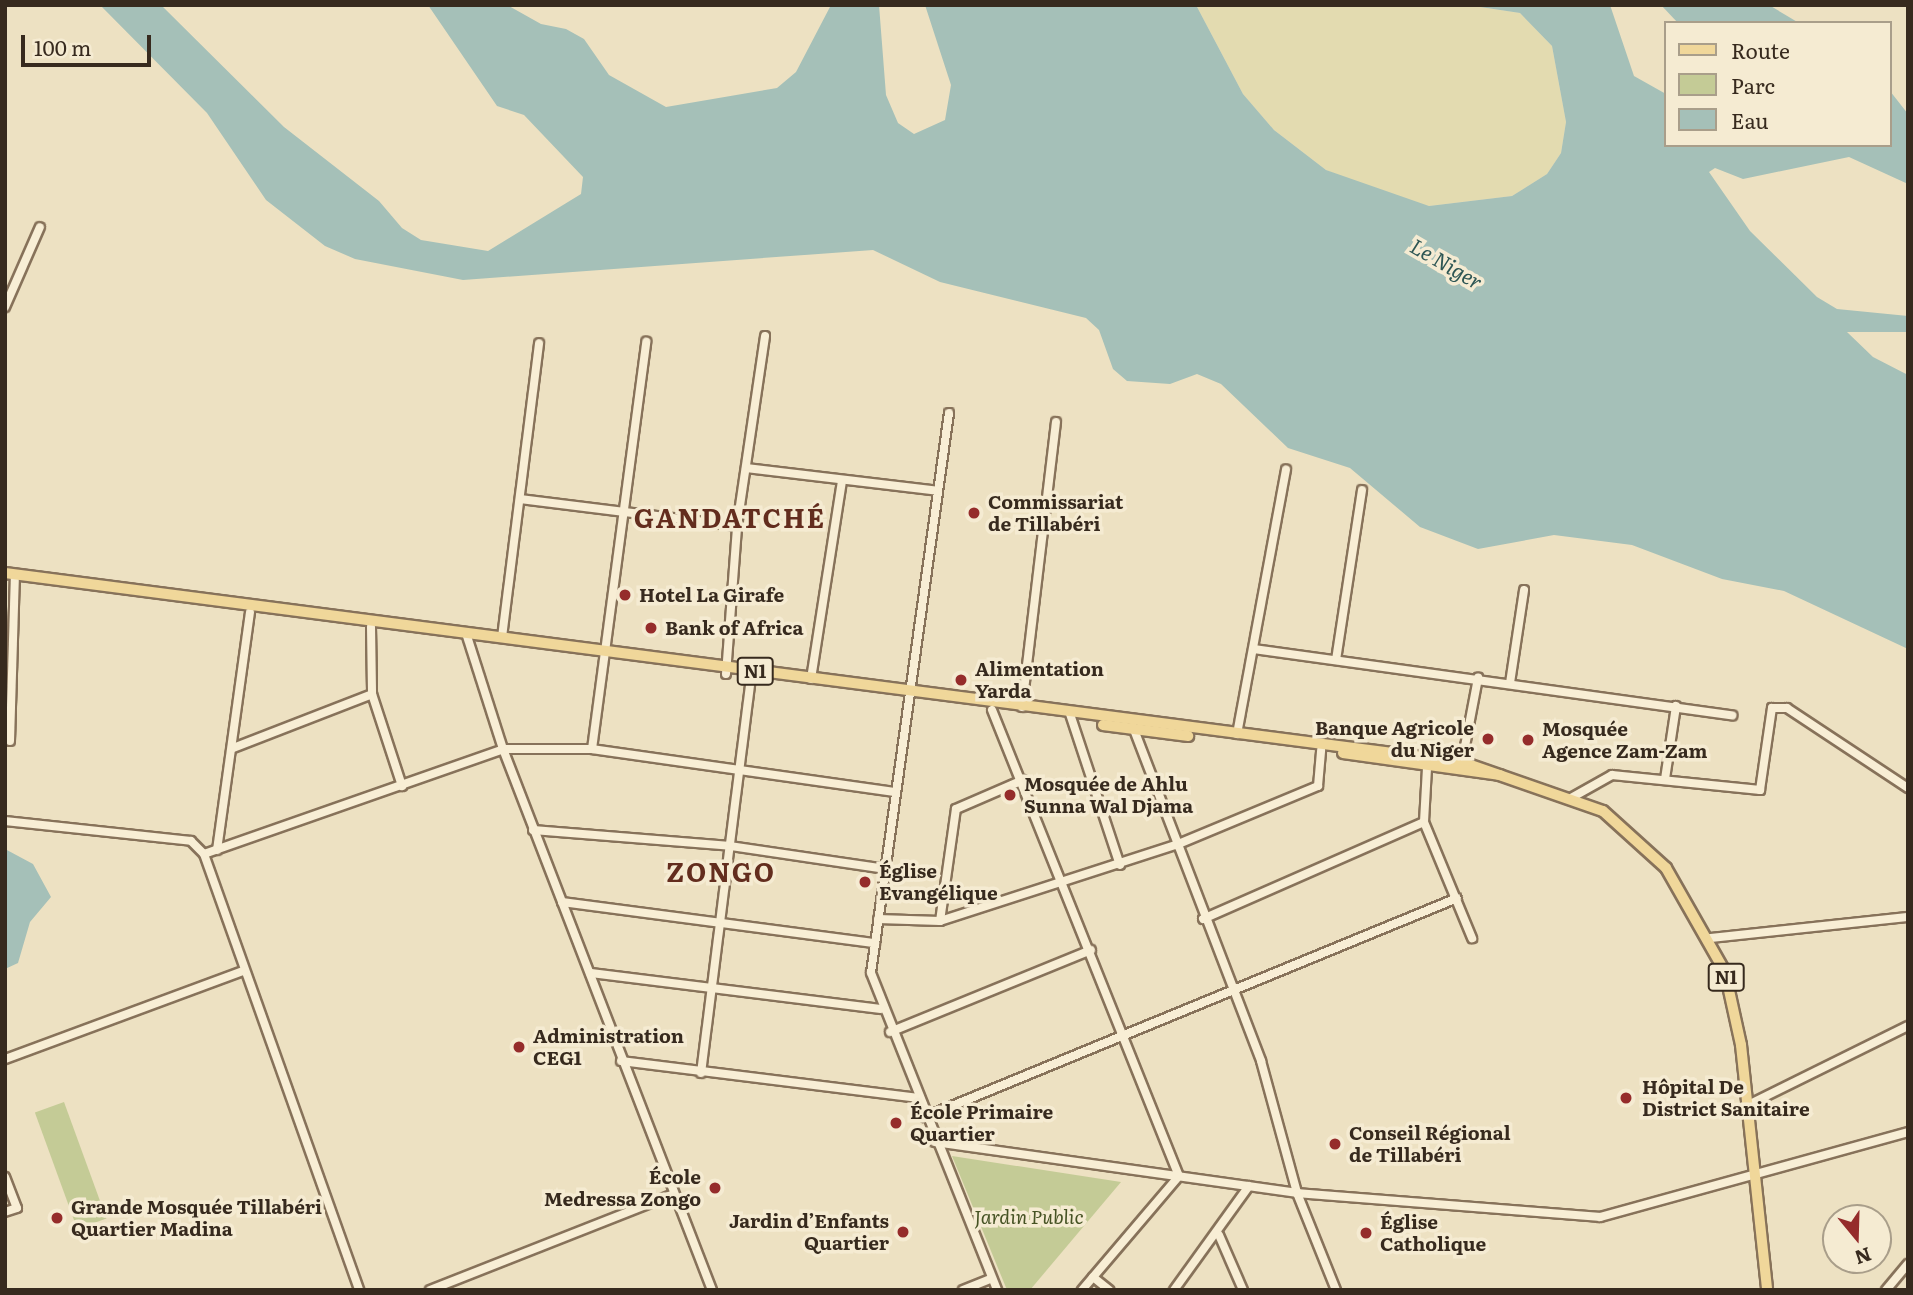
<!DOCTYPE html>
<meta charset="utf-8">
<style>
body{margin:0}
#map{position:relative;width:1913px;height:1295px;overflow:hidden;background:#ede1c2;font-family:Literata,serif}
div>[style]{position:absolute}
.farmland>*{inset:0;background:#e3dbb0}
.green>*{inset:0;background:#c4cb96;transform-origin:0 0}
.water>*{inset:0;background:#a5c0b8}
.roads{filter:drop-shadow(2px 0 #87725a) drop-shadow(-2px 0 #87725a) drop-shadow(0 2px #87725a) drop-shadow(0 -2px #87725a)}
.minor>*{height:8px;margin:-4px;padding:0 4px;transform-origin:4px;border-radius:4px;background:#f8eed5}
.major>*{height:10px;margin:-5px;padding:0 5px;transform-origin:5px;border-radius:5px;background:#f0d79a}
.dots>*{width:19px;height:19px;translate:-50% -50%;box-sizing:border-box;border:4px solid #f5ebd2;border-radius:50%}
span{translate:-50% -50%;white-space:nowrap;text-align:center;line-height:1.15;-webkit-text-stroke:7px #f5ebd2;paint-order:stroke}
.shield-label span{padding:2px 5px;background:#f5ebd2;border:2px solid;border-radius:5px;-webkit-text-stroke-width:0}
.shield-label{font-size:18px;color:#372a1e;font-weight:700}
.poi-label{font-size:19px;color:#372a1e;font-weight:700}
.left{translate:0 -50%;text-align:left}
.right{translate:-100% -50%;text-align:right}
.park-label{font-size:19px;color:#465324;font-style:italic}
.water-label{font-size:21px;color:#2d5654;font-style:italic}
.district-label{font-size:26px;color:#632d1e;font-weight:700;letter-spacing:2px}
.frame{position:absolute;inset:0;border:7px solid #372a1e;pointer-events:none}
.legend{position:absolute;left:1664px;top:21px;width:228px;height:126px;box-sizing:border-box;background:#f5ebd2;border:2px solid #a99e8a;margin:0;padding:9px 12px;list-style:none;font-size:21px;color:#372a1e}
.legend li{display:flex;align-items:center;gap:14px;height:35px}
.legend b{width:35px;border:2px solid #a99e8a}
.north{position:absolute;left:1822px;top:1204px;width:70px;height:70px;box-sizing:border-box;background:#f5ebd2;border:2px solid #a99e8a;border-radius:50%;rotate:161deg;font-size:19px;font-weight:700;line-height:28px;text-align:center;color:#372a1e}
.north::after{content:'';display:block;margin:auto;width:24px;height:32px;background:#952c2b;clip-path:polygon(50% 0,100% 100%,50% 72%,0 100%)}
.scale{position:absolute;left:21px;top:35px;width:130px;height:32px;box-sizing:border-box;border:4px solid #372a1e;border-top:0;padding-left:9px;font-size:21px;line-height:24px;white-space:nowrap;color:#372a1e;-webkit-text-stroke:5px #f5ebd2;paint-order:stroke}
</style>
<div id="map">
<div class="farmland">
<div style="clip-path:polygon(1196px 5px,1467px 5px,1520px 13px,1552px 46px,1566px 122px,1561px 153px,1547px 174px,1512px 196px,1429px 206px,1396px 200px,1326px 170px,1274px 130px,1243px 94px)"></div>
</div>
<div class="green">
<div style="left:64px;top:1102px;width:124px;height:31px;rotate:70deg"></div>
<div style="clip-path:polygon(952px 1156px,1121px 1182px,1030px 1290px,1007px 1290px)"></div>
</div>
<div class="water">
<div style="clip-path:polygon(100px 5px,161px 5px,284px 127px,379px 201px,402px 228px,421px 240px,488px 251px,581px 194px,583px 177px,524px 115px,497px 106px,428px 5px,507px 5px,541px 24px,566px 29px,584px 39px,609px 75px,666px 107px,777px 88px,796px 72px,831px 5px,879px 5px,886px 95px,898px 123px,914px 134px,945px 120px,951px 85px,925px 5px,1196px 5px,1243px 94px,1274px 130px,1326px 170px,1429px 206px,1512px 196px,1547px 174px,1561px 153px,1566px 122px,1552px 46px,1520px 13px,1467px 5px,1610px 5px,1634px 76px,1666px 94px,1666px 145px,1890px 145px,1890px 91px,1908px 114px,1908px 184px,1849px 157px,1743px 179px,1715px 168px,1709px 172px,1750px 231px,1817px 297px,1837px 309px,1908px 316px,1908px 332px,1847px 332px,1873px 357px,1908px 375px,1908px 649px,1784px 591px,1722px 579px,1632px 545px,1554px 535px,1478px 549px,1420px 527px,1350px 468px,1288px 448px,1221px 384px,1197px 374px,1170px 384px,1127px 381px,1113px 369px,1099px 330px,1086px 318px,940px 282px,873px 250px,463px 280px,355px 259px,325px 246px,266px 200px,207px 113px)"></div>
<div style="clip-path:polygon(1661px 5px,1769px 5px,1799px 23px,1678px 23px)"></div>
<div style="clip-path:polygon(5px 849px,33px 864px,51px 897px,30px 922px,18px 963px,5px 969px)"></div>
</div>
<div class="roads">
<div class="minor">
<div style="left:5px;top:307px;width:87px;rotate:-66.4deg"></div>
<div style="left:949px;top:413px;width:565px;rotate:97.93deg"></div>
<div style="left:871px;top:973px;width:341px;rotate:68.3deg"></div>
<div style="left:746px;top:468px;width:193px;rotate:6.8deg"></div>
<div style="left:520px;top:499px;width:219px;rotate:7.1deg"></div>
<div style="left:371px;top:627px;width:67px;rotate:89.1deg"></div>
<div style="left:372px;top:694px;width:97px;rotate:71.9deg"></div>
<div style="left:466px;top:633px;width:122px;rotate:72.3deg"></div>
<div style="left:503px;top:749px;width:580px;rotate:68.88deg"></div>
<div style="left:502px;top:637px;width:296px;rotate:-82.8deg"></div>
<div style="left:1254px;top:649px;width:483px;rotate:7.9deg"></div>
<div style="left:1336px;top:660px;width:172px;rotate:-81.3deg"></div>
<div style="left:726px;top:674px;width:148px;rotate:-85.7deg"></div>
<div style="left:737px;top:526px;width:192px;rotate:-81.6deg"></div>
<div style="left:811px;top:679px;width:201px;rotate:-81.1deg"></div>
<div style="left:1510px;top:683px;width:94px;rotate:-81.4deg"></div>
<div style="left:1022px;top:707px;width:287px;rotate:-83.2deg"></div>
<div style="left:992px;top:710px;width:502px;rotate:68.14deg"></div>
<div style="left:1179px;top:1176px;width:150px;rotate:130.4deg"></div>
<div style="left:1070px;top:714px;width:159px;rotate:71.7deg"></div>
<div style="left:1133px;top:727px;width:358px;rotate:69deg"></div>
<div style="left:1261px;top:1061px;width:137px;rotate:74.7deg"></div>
<div style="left:1297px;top:1193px;width:105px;rotate:68.1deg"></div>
<div style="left:1237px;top:734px;width:269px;rotate:-79.5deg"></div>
<div style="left:10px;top:741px;width:166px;rotate:-88.3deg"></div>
<div style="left:233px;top:748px;width:149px;rotate:-21.2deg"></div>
<div style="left:592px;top:749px;width:411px;rotate:-82.4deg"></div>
<div style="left:1462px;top:762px;width:86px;rotate:-79.2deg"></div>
<div style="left:1427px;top:768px;width:54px;rotate:93.2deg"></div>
<div style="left:1424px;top:822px;width:126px;rotate:67.5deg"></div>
<div style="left:1665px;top:779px;width:74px;rotate:-81.4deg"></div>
<div style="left:1571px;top:798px;width:47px;rotate:-29.3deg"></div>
<div style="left:1612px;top:775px;width:149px;rotate:5.8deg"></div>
<div style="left:1760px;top:790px;width:83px;rotate:-81.7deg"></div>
<div style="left:1772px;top:708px;width:15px"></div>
<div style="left:1787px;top:708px;width:145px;rotate:33.5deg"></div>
<div style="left:5px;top:821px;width:187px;rotate:6.1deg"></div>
<div style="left:191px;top:841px;width:18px;rotate:45deg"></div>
<div style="left:204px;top:854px;width:463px;rotate:70.4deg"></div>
<div style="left:533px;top:830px;width:198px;rotate:4.6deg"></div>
<div style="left:730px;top:846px;width:157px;rotate:8.4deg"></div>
<div style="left:217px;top:850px;width:240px;rotate:-82.1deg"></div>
<div style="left:204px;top:854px;width:317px;rotate:-19.3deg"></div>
<div style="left:503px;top:749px;width:89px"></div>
<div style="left:592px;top:749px;width:307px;rotate:8.1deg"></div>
<div style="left:562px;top:902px;width:316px;rotate:7.5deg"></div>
<div style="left:878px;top:919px;width:62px;rotate:1.8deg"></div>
<div style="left:940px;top:921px;width:248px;rotate:-17.9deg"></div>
<div style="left:1176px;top:845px;width:154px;rotate:-22.6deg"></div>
<div style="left:1318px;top:786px;width:36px;rotate:-85deg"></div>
<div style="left:1203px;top:919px;width:241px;rotate:-23.7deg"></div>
<div style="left:940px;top:921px;width:113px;rotate:-81.9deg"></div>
<div style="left:956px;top:809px;width:73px;rotate:-23.4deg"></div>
<div style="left:1710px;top:938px;width:199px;rotate:-6.1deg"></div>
<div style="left:591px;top:973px;width:292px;rotate:7.1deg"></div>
<div style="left:890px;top:1032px;width:217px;rotate:-22.2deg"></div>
<div style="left:5px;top:1059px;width:254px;rotate:-20.3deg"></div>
<div style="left:621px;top:1061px;width:298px;rotate:7.1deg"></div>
<div style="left:701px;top:1073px;width:399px;rotate:-82.8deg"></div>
<div style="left:1748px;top:1105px;width:178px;rotate:-26.3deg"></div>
<div style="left:925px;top:1117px;width:575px;rotate:-22.37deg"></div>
<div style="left:935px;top:1142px;width:366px;rotate:8deg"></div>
<div style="left:1297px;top:1193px;width:304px;rotate:4.5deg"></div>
<div style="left:1600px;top:1217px;width:320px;rotate:-15.4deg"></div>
<div style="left:5px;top:1177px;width:33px;rotate:69deg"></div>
<div style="left:17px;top:1208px;width:13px;rotate:162deg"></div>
<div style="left:1219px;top:1235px;width:60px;rotate:66.4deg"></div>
<div style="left:1093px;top:1277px;width:21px;rotate:39deg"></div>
<div style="left:430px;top:1290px;width:259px;rotate:-21.5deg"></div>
<div style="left:963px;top:1290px;width:31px;rotate:-22deg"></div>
<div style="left:1174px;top:1290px;width:128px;rotate:-54.2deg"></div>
<div style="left:1886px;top:1290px;width:34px;rotate:-50deg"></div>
</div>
<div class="major">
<div style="left:5px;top:573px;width:1469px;rotate:7.39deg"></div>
<div style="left:1462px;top:762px;width:149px;rotate:19.2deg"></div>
<div style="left:1603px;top:811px;width:85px;rotate:42.1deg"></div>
<div style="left:1666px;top:868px;width:120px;rotate:60.4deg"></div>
<div style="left:1725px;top:972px;width:75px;rotate:77.6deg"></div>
<div style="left:1741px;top:1045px;width:246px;rotate:83.9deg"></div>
<div style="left:1103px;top:725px;width:86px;rotate:7.4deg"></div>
<div style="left:1343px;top:753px;width:159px;rotate:8deg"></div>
</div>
</div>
<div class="dots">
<div style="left:974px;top:513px;background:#952c2b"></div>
<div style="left:625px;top:595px;background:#952c2b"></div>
<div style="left:651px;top:628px;background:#952c2b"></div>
<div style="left:961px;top:680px;background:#952c2b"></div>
<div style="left:1488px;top:739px;background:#952c2b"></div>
<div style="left:1528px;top:740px;background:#952c2b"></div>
<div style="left:1010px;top:795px;background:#952c2b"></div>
<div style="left:865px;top:882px;background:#952c2b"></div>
<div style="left:519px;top:1047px;background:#952c2b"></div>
<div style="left:1626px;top:1098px;background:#952c2b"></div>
<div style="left:896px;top:1123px;background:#952c2b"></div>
<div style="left:1335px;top:1144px;background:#952c2b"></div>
<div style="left:715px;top:1188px;background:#952c2b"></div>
<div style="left:57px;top:1218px;background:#952c2b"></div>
<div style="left:903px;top:1232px;background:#952c2b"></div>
<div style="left:1366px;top:1233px;background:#952c2b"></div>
</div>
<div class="shield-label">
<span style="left:755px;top:671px">N1</span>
<span style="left:1726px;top:977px">N1</span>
</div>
<div class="poi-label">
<span class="left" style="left:988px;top:513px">Commissariat<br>de Tillabéri</span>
<span class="left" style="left:639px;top:595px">Hotel La Girafe</span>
<span class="left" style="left:665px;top:628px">Bank of Africa</span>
<span class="left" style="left:975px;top:680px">Alimentation<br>Yarda</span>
<span class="right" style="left:1474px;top:739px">Banque Agricole<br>du Niger</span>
<span class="left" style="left:1542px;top:740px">Mosquée<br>Agence Zam-Zam</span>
<span class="left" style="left:1024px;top:795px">Mosquée de Ahlu<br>Sunna Wal Djama</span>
<span class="left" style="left:879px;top:882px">Église<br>Evangélique</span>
<span class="left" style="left:533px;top:1047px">Administration<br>CEG1</span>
<span class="left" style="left:1642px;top:1098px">Hôpital De<br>District Sanitaire</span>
<span class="left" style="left:910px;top:1123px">École Primaire<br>Quartier</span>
<span class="left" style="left:1349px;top:1144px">Conseil Régional<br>de Tillabéri</span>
<span class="right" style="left:701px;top:1188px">École<br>Medressa Zongo</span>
<span class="left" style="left:71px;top:1218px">Grande Mosquée Tillabéri<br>Quartier Madina</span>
<span class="right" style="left:889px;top:1232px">Jardin d’Enfants<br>Quartier</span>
<span class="left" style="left:1380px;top:1233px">Église<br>Catholique</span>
</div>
<div class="park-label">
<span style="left:1029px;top:1217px">Jardin Public</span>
</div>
<div class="water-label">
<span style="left:1447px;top:263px;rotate:30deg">Le Niger</span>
</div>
<div class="district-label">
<span style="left:730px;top:517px">GANDATCHÉ</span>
<span style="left:721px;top:871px">ZONGO</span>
</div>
<div class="frame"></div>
<ul class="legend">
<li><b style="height:9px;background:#f0d79a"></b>Route</li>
<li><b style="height:19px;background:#c4cb96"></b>Parc</li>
<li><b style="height:19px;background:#a5c0b8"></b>Eau</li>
</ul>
<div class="north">N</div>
<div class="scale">100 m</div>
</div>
